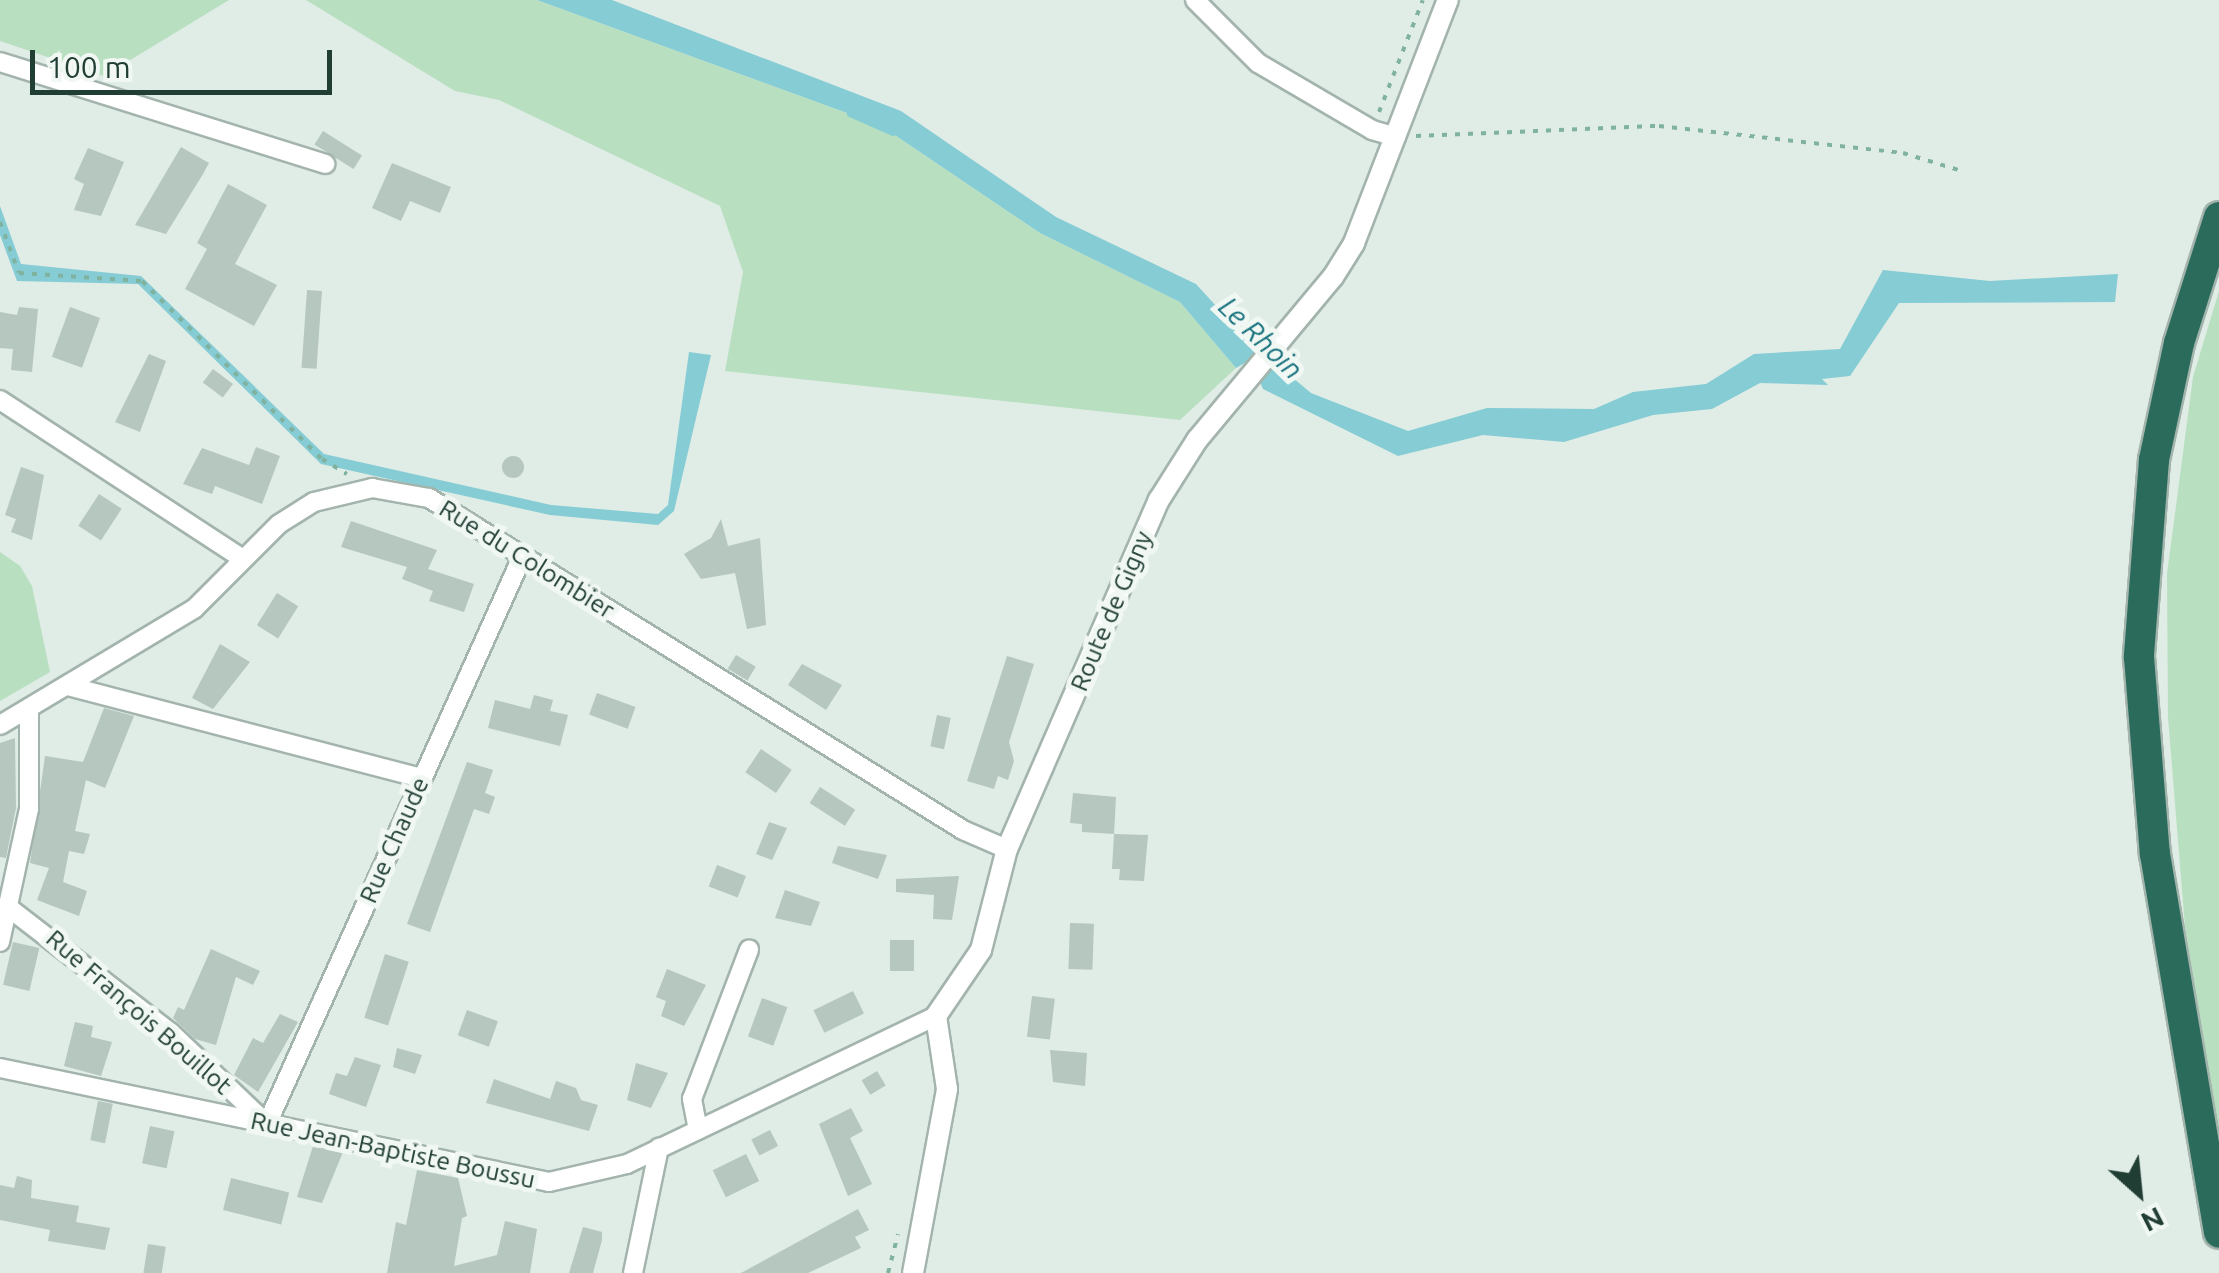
<!DOCTYPE html>
<meta charset="utf-8">
<style>
body{margin:0}
#map{position:relative;width:2219px;height:1273px;overflow:hidden;background:#e0ece6;font-family:Ubuntu,sans-serif}
div>[style]{position:absolute}
.green>*{inset:0;background:#b8dfc0}
.water>*{inset:0;background:#85ccd5}
.stream>*{height:6px;margin:-3px;padding:0 3px;transform-origin:3px;border-radius:3px;background:#85ccd5}
.building>*{inset:0;background:#b5c7bf;transform-origin:0 0}
.round{border-radius:50%}
.path>*{height:4px;margin-top:-2px;transform-origin:0;background:repeating-linear-gradient(90deg,#7fb29f 0 5px,transparent 0 13px)}
.roads{filter:drop-shadow(2px 0 #a3b4ad) drop-shadow(-2px 0 #a3b4ad) drop-shadow(0 2px #a3b4ad) drop-shadow(0 -2px #a3b4ad)}
.minor>*{height:18px;margin:-9px;padding:0 9px;transform-origin:9px;border-radius:9px;background:#fff}
.tertiary>*{height:20px;margin:-10px;padding:0 10px;transform-origin:10px;border-radius:10px;background:#fff}
.motorway>*{height:30px;margin:-15px;padding:0 15px;transform-origin:15px;border-radius:15px;background:#2a6b5b}
span{translate:-50% -50%;white-space:nowrap;text-align:center;line-height:1.15;-webkit-text-stroke:10px #f1f8f4;paint-order:stroke}
.street-label{font-size:25px;color:#203e34}
.water-label{font-size:28px;color:#16717d;font-style:italic}
.north{position:absolute;left:2089px;top:1143px;width:100px;height:100px;-webkit-text-stroke:8px #f1f8f4;paint-order:stroke;rotate:153deg;font-size:28px;font-weight:700;line-height:40px;text-align:center;color:#203e34}
.north::after{content:'';display:block;margin:auto;width:35px;height:45px;background:#203e34;clip-path:polygon(50% 0,100% 100%,50% 72%,0 100%)}
.scale{position:absolute;left:30px;top:50px;width:302px;height:45px;box-sizing:border-box;border:5px solid #203e34;border-top:0;padding-left:12px;font-size:30px;line-height:35px;white-space:nowrap;color:#203e34;-webkit-text-stroke:8px #f1f8f4;paint-order:stroke}
</style>
<div id="map">
<div class="green">
<div style="clip-path:polygon(0 0,229px 0,104px 76px,0 41px)"></div>
<div style="clip-path:polygon(306px 0,537px 0,880px 125px,1040px 233px,1180px 302px,1236px 368px,1180px 420px,725px 371px,743px 272px,720px 206px,499px 100px,455px 91px)"></div>
<div style="clip-path:polygon(2219px 291px,2219px 1140px,2185px 927px,2168px 717px,2167px 574px,2193px 377px)"></div>
<div style="clip-path:polygon(0 552px,20px 566px,32px 586px,50px 672px,0 701px)"></div>
</div>
<div class="water">
<div style="clip-path:polygon(537px 0,612px 0,901px 111px,1056px 217px,1196px 284px,1260px 354px,1236px 368px,1180px 302px,1040px 233px,880px 125px)"></div>
<div style="clip-path:polygon(0 206px,21px 264px,141px 276px,324px 454px,551px 505px,658px 514px,668px 505px,689px 352px,711px 355px,674px 511px,658px 525px,550px 515px,321px 464px,138px 284px,17px 281px,0 235px)"></div>
<div style="clip-path:polygon(1883px 270px,1990px 281px,2118px 274px,2115px 302px,1899px 303px,1850px 376px,1822px 379px,1828px 385px,1760px 383px,1712px 409px,1653px 415px,1564px 442px,1483px 435px,1398px 456px,1263px 389px,1259px 380px,1275px 363px,1311px 393px,1408px 431px,1487px 408px,1594px 409px,1633px 392px,1706px 384px,1754px 354px,1840px 349px)"></div>
</div>
<div class="stream">
<div style="left:850px;top:114px;width:47px;rotate:23.8deg"></div>
</div>
<div class="building">
<div style="left:323px;top:131px;width:46px;height:16px;rotate:32deg"></div>
<div style="clip-path:polygon(181px 147px,209px 163px,203px 174px,166px 234px,135px 225px)"></div>
<div style="clip-path:polygon(88px 148px,124px 162px,101px 216px,74px 210px,84px 184px,74px 179px)"></div>
<div style="clip-path:polygon(392px 163px,451px 187px,440px 213px,410px 201px,401px 221px,372px 208px)"></div>
<div style="clip-path:polygon(228px 184px,267px 205px,235px 264px,277px 285px,254px 326px,185px 289px,207px 249px,197px 243px)"></div>
<div style="left:307px;top:290px;width:15px;height:78px;rotate:4deg"></div>
<div style="clip-path:polygon(19px 307px,38px 309px,32px 372px,11px 370px,13px 349px,0 348px,0 312px,17px 315px)"></div>
<div style="left:70px;top:307px;width:32px;height:53px;rotate:20deg"></div>
<div style="clip-path:polygon(149px 354px,166px 361px,140px 432px,115px 422px)"></div>
<div style="left:213px;top:369px;width:25px;height:17px;rotate:37deg"></div>
<div style="clip-path:polygon(256px 447px,280px 456px,262px 504px,215px 486px,212px 494px,183px 484px,202px 448px,249px 465px)"></div>
<div class="round" style="left:502px;top:456px;width:22px;height:22px"></div>
<div style="clip-path:polygon(21px 467px,44px 475px,32px 540px,11px 532px,16px 519px,5px 515px)"></div>
<div style="left:99px;top:494px;width:27px;height:38px;rotate:33deg"></div>
<div style="clip-path:polygon(721px 519px,728px 546px,760px 538px,766px 625px,747px 629px,735px 573px,701px 579px,684px 554px,711px 538px)"></div>
<div style="clip-path:polygon(351px 521px,437px 550px,428px 569px,474px 584px,464px 612px,429px 601px,433px 591px,402px 579px,407px 567px,341px 547px)"></div>
<div style="left:277px;top:593px;width:25px;height:38px;rotate:32deg"></div>
<div style="clip-path:polygon(220px 644px,250px 662px,213px 709px,192px 698px)"></div>
<div style="left:736px;top:655px;width:23px;height:16px;rotate:31deg"></div>
<div style="clip-path:polygon(1007px 656px,1034px 664px,1009px 742px,1014px 761px,1008px 780px,998px 776px,994px 789px,967px 781px)"></div>
<div style="clip-path:polygon(802px 664px,842px 685px,826px 710px,788px 685px)"></div>
<div style="left:597px;top:693px;width:41px;height:23px;rotate:20deg"></div>
<div style="clip-path:polygon(534px 695px,553px 700px,550px 711px,568px 715px,560px 746px,488px 728px,495px 700px,530px 709px)"></div>
<div style="clip-path:polygon(104px 708px,134px 716px,105px 788px,86px 780px,75px 831px,90px 834px,84px 854px,69px 851px,63px 882px,87px 891px,79px 916px,37px 900px,49px 868px,30px 863px,45px 756px,83px 762px)"></div>
<div style="left:937px;top:715px;width:14px;height:32px;rotate:12deg"></div>
<div style="clip-path:polygon(15px 738px,16px 808px,6px 858px,0 857px,0 743px)"></div>
<div style="left:761px;top:749px;width:37px;height:28px;rotate:34deg"></div>
<div style="clip-path:polygon(467px 762px,493px 770px,485px 793px,495px 797px,489px 814px,474px 809px,430px 932px,407px 924px)"></div>
<div style="left:820px;top:787px;width:42px;height:19px;rotate:33deg"></div>
<div style="clip-path:polygon(1073px 793px,1116px 797px,1114px 834px,1082px 832px,1082px 824px,1070px 823px)"></div>
<div style="clip-path:polygon(769px 822px,787px 828px,772px 860px,756px 854px)"></div>
<div style="clip-path:polygon(1114px 834px,1148px 835px,1144px 881px,1119px 880px,1120px 869px,1112px 869px)"></div>
<div style="clip-path:polygon(838px 846px,887px 855px,878px 879px,832px 863px)"></div>
<div style="left:717px;top:865px;width:31px;height:23px;rotate:21deg"></div>
<div style="clip-path:polygon(959px 876px,952px 920px,933px 919px,934px 895px,896px 892px,896px 879px)"></div>
<div style="clip-path:polygon(785px 890px,820px 902px,811px 926px,775px 918px)"></div>
<div style="left:1070px;top:923px;width:24px;height:46px;rotate:2deg"></div>
<div style="left:890px;top:940px;width:24px;height:31px"></div>
<div style="left:13px;top:942px;width:27px;height:44px;rotate:13deg"></div>
<div style="clip-path:polygon(211px 949px,260px 971px,253px 985px,236px 977px,216px 1045px,195px 1039px,173px 1018px,178px 1007px,184px 1010px)"></div>
<div style="left:385px;top:954px;width:25px;height:67px;rotate:18deg"></div>
<div style="clip-path:polygon(667px 969px,706px 985px,684px 1026px,661px 1016px,666px 1001px,656px 997px)"></div>
<div style="left:853px;top:991px;width:25px;height:44px;rotate:64deg"></div>
<div style="left:1032px;top:996px;width:23px;height:41px;rotate:7deg"></div>
<div style="left:762px;top:998px;width:27px;height:41px;rotate:20deg"></div>
<div style="left:467px;top:1010px;width:33px;height:27px;rotate:20deg"></div>
<div style="clip-path:polygon(280px 1014px,298px 1022px,258px 1092px,234px 1075px,253px 1038px,263px 1043px)"></div>
<div style="clip-path:polygon(75px 1022px,93px 1026px,91px 1037px,112px 1042px,101px 1076px,64px 1066px)"></div>
<div style="clip-path:polygon(397px 1048px,422px 1055px,415px 1074px,393px 1067px)"></div>
<div style="clip-path:polygon(1050px 1050px,1087px 1053px,1085px 1086px,1053px 1082px)"></div>
<div style="clip-path:polygon(355px 1057px,381px 1065px,366px 1107px,329px 1094px,336px 1073px,347px 1076px)"></div>
<div style="clip-path:polygon(636px 1063px,668px 1073px,651px 1108px,627px 1100px)"></div>
<div style="left:877px;top:1071px;width:17px;height:18px;rotate:59deg"></div>
<div style="clip-path:polygon(494px 1079px,550px 1099px,556px 1081px,576px 1088px,581px 1100px,598px 1105px,589px 1131px,486px 1103px)"></div>
<div style="left:98px;top:1101px;width:15px;height:40px;rotate:11deg"></div>
<div style="clip-path:polygon(851px 1108px,863px 1131px,850px 1138px,872px 1184px,848px 1196px,819px 1124px)"></div>
<div style="left:150px;top:1126px;width:25px;height:38px;rotate:12deg"></div>
<div style="left:770px;top:1130px;width:18px;height:21px;rotate:63deg"></div>
<div style="clip-path:polygon(313px 1146px,343px 1152px,322px 1203px,297px 1197px)"></div>
<div style="left:746px;top:1154px;width:30px;height:37px;rotate:64deg"></div>
<div style="clip-path:polygon(417px 1170px,458px 1178px,467px 1216px,462px 1218px,454px 1266px,497px 1255px,505px 1221px,537px 1229px,530px 1273px,387px 1273px,396px 1222px,406px 1225px)"></div>
<div style="clip-path:polygon(17px 1176px,32px 1180px,31px 1198px,79px 1206px,76px 1222px,110px 1228px,105px 1250px,48px 1241px,50px 1230px,0 1220px,0 1185px,14px 1188px)"></div>
<div style="left:231px;top:1178px;width:60px;height:33px;rotate:14deg"></div>
<div style="clip-path:polygon(858px 1209px,869px 1230px,855px 1237px,861px 1248px,808px 1273px,741px 1273px)"></div>
<div style="clip-path:polygon(583px 1227px,602px 1232px,602px 1240px,593px 1273px,569px 1273px)"></div>
<div style="left:148px;top:1244px;width:18px;height:29px;rotate:9deg"></div>
</div>
<div class="path">
<div style="left:1379px;top:112px;width:120px;rotate:-68.6deg"></div>
<div style="left:1416px;top:136px;width:243px;rotate:-2.4deg"></div>
<div style="left:1659px;top:126px;width:245px;rotate:6.3deg"></div>
<div style="left:1903px;top:153px;width:62px;rotate:17deg"></div>
<div style="left:0;top:222px;width:54px;rotate:69.6deg"></div>
<div style="left:19px;top:273px;width:123px;rotate:3.7deg"></div>
<div style="left:142px;top:281px;width:253px;rotate:44.7deg"></div>
<div style="left:322px;top:459px;width:29px;rotate:31deg"></div>
<div style="left:888px;top:1273px;width:40px;rotate:-75.6deg"></div>
</div>
<div class="roads">
<div class="minor">
<div style="left:1195px;top:0;width:89px;rotate:45deg"></div>
<div style="left:1258px;top:63px;width:132px;rotate:30.4deg"></div>
<div style="left:1372px;top:130px;width:25px;rotate:16deg"></div>
<div style="left:0;top:62px;width:341px;rotate:17.4deg"></div>
<div style="left:0;top:400px;width:290px;rotate:33.2deg"></div>
<div style="left:68px;top:686px;width:366px;rotate:14.6deg"></div>
<div style="left:0;top:725px;width:226px;rotate:-30.9deg"></div>
<div style="left:194px;top:609px;width:120px;rotate:-45deg"></div>
<div style="left:279px;top:524px;width:41px;rotate:-32.2deg"></div>
<div style="left:314px;top:502px;width:60px;rotate:-13.6deg"></div>
<div style="left:372px;top:488px;width:58px;rotate:10deg"></div>
<div style="left:429px;top:498px;width:629px;rotate:31.87deg"></div>
<div style="left:963px;top:830px;width:48px;rotate:23.4deg"></div>
<div style="left:8px;top:907px;width:205px;rotate:37.7deg"></div>
<div style="left:170px;top:1032px;width:134px;rotate:43.5deg"></div>
<div style="left:267px;top:1124px;width:622px;rotate:-65.78deg"></div>
<div style="left:0;top:942px;width:136px;rotate:-77.7deg"></div>
<div style="left:29px;top:809px;width:100px;rotate:-90deg"></div>
<div style="left:0;top:1068px;width:561px;rotate:11.73deg"></div>
<div style="left:549px;top:1182px;width:80px;rotate:-13deg"></div>
<div style="left:627px;top:1164px;width:343px;rotate:-25.6deg"></div>
<div style="left:698px;top:1130px;width:32px;rotate:-101deg"></div>
<div style="left:692px;top:1099px;width:160px;rotate:-69.1deg"></div>
<div style="left:633px;top:1273px;width:128px;rotate:-78.3deg"></div>
</div>
<div class="tertiary">
<div style="left:913px;top:1273px;width:187px;rotate:-79.5deg"></div>
<div style="left:947px;top:1089px;width:74px;rotate:-98.6deg"></div>
<div style="left:936px;top:1016px;width:80px;rotate:-55.7deg"></div>
<div style="left:981px;top:950px;width:104px;rotate:-75.6deg"></div>
<div style="left:1007px;top:849px;width:381px;rotate:-66.5deg"></div>
<div style="left:1159px;top:500px;width:71px;rotate:-57.7deg"></div>
<div style="left:1197px;top:440px;width:212px;rotate:-50.2deg"></div>
<div style="left:1333px;top:277px;width:40px;rotate:-58deg"></div>
<div style="left:1354px;top:243px;width:261px;rotate:-68.9deg"></div>
</div>
<div class="motorway">
<div style="left:2219px;top:217px;width:132px;rotate:107.6deg"></div>
<div style="left:2179px;top:343px;width:120px;rotate:102.1deg"></div>
<div style="left:2154px;top:460px;width:198px;rotate:94.4deg"></div>
<div style="left:2139px;top:657px;width:198px;rotate:85.4deg"></div>
<div style="left:2155px;top:854px;width:384px;rotate:80.4deg"></div>
</div>
</div>
<div class="street-label">
<span style="left:527px;top:559px;rotate:32deg">Rue du Colombier</span>
<span style="left:1111px;top:611px;rotate:-67deg">Route de Gigny</span>
<span style="left:394px;top:840px;rotate:-66deg">Rue Chaude</span>
<span style="left:139px;top:1012px;rotate:41deg">Rue François Bouillot</span>
<span style="left:393px;top:1150px;rotate:12deg">Rue Jean-Baptiste Boussu</span>
</div>
<div class="water-label">
<span style="left:1261px;top:338px;rotate:44deg">Le Rhoin</span>
</div>
<div class="north">N</div>
<div class="scale">100 m</div>
</div>
